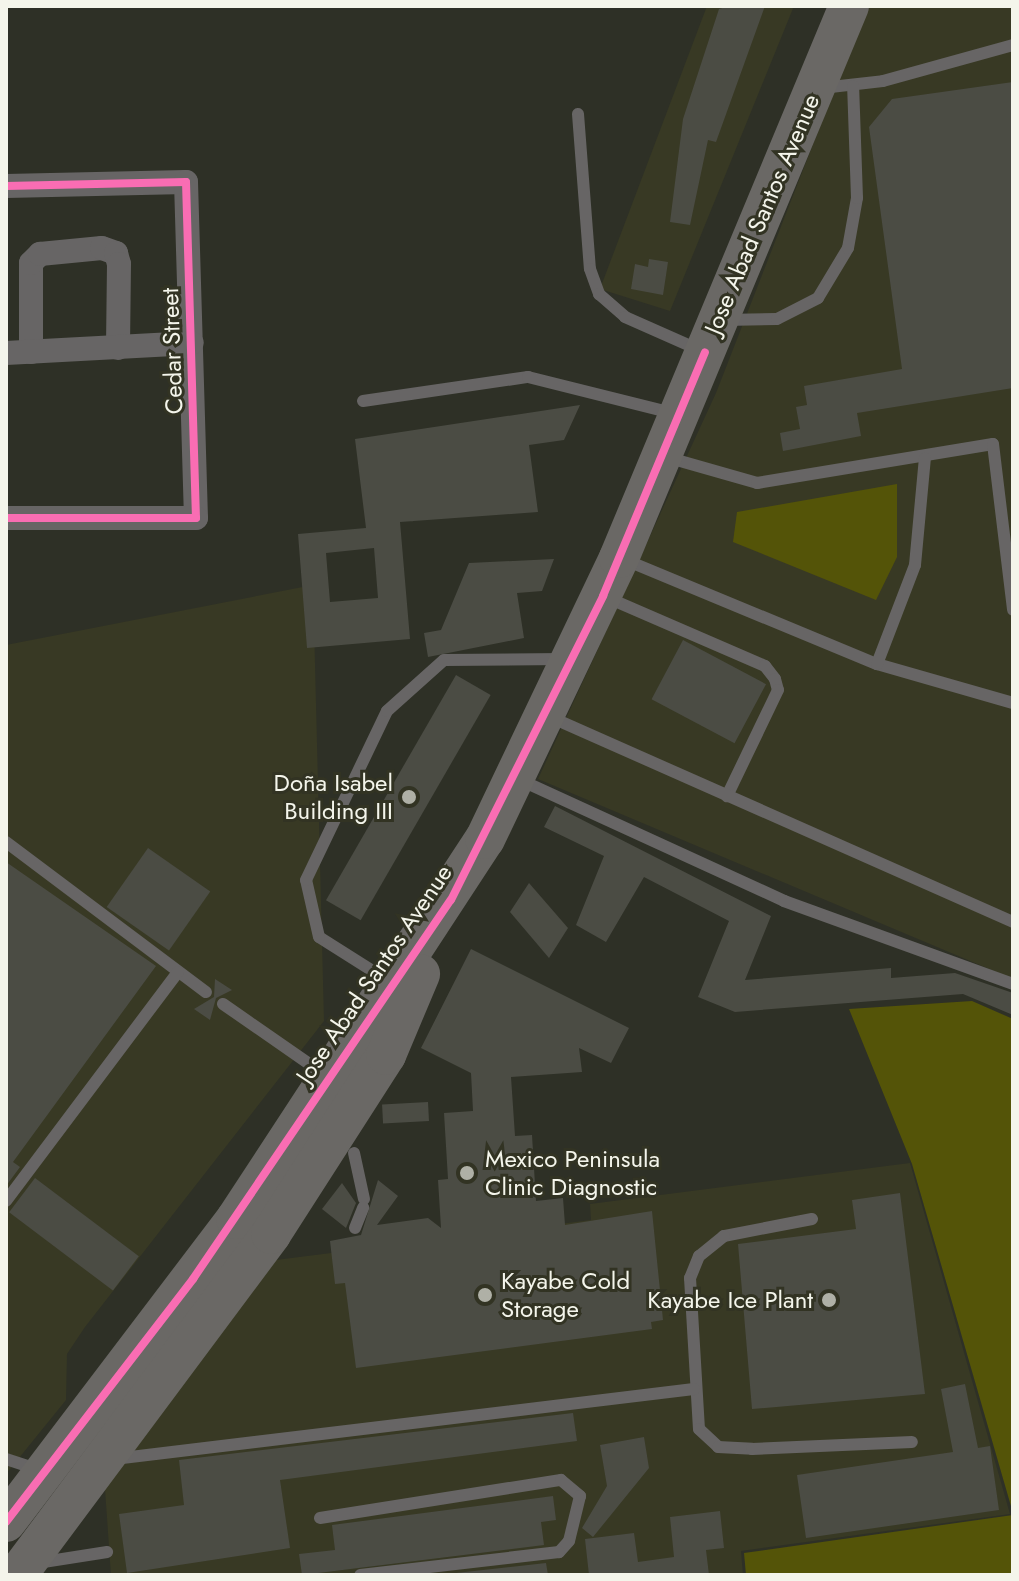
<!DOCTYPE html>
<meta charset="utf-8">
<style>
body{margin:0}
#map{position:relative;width:1019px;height:1581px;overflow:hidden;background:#2e3026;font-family:Jost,sans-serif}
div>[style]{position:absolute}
.built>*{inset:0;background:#383924}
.green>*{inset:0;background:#545408}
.building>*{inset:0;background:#4b4c44;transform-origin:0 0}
.service>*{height:12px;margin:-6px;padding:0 6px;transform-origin:6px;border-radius:6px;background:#676565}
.minor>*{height:24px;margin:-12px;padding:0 12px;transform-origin:12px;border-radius:12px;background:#676565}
.trunk>*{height:40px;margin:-20px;padding:0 20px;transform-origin:20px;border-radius:20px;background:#6a6865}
.cycleway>*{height:8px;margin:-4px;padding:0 4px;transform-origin:4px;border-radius:4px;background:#f96db3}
.dots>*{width:22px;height:22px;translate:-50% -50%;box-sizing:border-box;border:4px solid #323323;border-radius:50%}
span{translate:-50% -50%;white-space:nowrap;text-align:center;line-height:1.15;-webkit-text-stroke:6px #323323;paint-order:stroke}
.street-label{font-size:24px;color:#f4f5eb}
.poi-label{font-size:24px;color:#f4f5eb}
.right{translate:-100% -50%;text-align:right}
.left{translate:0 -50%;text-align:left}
.frame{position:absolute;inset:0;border:8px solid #f4f5eb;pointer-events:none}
</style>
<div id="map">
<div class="built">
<div style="clip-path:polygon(707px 6px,794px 6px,670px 311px,600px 289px)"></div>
<div style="clip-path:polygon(867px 6px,1013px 6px,1013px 979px,538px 779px,716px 393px)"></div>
<div style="clip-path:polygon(313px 585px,324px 1021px,85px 1327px,67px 1354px,66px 1400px,6px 1474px,6px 645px)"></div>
<div style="clip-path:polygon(910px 1163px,1010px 1514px,741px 1551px,743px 1575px,111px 1575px,105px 1489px,276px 1260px,591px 1220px,590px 1204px)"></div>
</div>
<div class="green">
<div style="clip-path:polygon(897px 484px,897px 557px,876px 600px,733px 542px,737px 512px)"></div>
<div style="clip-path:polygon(972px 1001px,1013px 1019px,1013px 1513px,912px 1164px,849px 1009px)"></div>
<div style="clip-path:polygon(1013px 1515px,1013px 1575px,746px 1575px,744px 1553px)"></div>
</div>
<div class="building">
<div style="clip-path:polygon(729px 6px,765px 6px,716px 142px,708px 140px,690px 225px,670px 222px,683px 119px,719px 9px)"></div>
<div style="clip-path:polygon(1013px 82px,1013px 388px,857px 413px,861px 436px,783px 451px,780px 433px,800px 429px,796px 407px,807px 405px,804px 386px,902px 369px,869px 127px,892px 99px)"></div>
<div style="clip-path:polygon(649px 259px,668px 262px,663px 295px,631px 289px,635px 264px,648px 267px)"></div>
<div style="clip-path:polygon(evenodd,580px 405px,564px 440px,529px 445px,538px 512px,400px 522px,410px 639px,307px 648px,298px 534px,366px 528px,355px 439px,580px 405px,374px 548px,378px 598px,330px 602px,326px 553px,374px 548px)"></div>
<div style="clip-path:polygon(554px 559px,542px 591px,517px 593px,524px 638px,428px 657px,424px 633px,441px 630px,469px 563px)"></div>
<div style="left:683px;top:640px;width:94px;height:67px;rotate:28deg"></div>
<div style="left:456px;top:675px;width:40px;height:260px;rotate:30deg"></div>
<div style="clip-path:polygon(555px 806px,771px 916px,745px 980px,891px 968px,891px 978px,955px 973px,1013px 993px,1013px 1015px,963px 994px,735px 1012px,698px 997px,729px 921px,644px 877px,606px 942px,576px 925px,604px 856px,544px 827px)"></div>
<div style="left:148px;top:848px;width:76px;height:72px;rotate:35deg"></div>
<div style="clip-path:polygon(6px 862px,156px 966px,13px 1162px,20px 1167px,6px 1186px)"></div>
<div style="clip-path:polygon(529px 883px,568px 928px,549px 958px,510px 912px)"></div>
<div style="clip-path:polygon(471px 949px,629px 1028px,611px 1063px,579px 1048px,582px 1072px,511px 1077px,515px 1136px,532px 1135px,536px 1201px,563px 1198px,565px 1225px,652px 1211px,663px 1320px,651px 1322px,652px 1329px,356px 1368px,345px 1283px,335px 1284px,330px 1241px,361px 1235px,378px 1180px,398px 1196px,377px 1225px,428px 1218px,441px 1228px,438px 1180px,448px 1179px,444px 1113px,473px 1111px,471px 1073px,421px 1048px)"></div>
<div style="clip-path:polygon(215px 979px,232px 990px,216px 998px,210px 1020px,194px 1009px,214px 997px)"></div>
<div style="left:428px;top:1102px;width:19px;height:46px;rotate:87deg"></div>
<div style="left:35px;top:1178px;width:130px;height:43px;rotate:37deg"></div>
<div style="clip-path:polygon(342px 1183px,356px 1203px,346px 1228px,322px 1209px)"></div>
<div style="clip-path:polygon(900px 1193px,925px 1394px,752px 1409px,738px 1244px,856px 1229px,852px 1200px)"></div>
<div style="clip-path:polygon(965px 1384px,978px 1448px,990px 1446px,999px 1510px,806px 1538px,797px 1475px,953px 1452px,941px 1389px)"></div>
<div style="clip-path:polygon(573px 1413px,577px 1441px,280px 1480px,290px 1548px,127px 1573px,119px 1514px,184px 1505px,179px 1460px)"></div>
<div style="clip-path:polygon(644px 1437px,649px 1468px,593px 1537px,582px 1528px,607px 1486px,600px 1445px)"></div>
<div style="clip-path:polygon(553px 1496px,556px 1520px,541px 1522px,544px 1545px,302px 1575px,299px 1554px,335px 1550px,332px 1525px)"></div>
<div style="clip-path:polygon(720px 1511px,724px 1548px,706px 1550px,709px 1575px,589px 1575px,585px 1539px,634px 1533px,638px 1562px,674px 1557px,670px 1517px)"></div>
<div style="clip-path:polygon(546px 1563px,548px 1575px,438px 1575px)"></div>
</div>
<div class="service">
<div style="left:822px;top:88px;width:61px;rotate:-6.5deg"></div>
<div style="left:883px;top:81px;width:135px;rotate:-15.5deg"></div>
<div style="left:578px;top:114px;width:155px;rotate:85.6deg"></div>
<div style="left:590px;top:269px;width:27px;rotate:70deg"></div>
<div style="left:599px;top:294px;width:35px;rotate:41deg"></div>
<div style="left:625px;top:317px;width:84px;rotate:23.8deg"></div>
<div style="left:723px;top:320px;width:54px;rotate:-1.1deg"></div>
<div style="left:777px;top:319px;width:46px;rotate:-27.1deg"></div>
<div style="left:818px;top:298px;width:58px;rotate:-59deg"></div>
<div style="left:848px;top:248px;width:51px;rotate:-79.8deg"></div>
<div style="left:857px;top:198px;width:112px;rotate:-92deg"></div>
<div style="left:363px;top:401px;width:167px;rotate:-8.3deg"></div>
<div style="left:528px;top:377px;width:148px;rotate:14deg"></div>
<div style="left:666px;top:457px;width:95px;rotate:15.9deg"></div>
<div style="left:757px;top:483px;width:239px;rotate:-9.4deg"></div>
<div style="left:993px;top:444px;width:167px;rotate:83.1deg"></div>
<div style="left:623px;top:559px;width:275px;rotate:22.5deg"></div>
<div style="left:877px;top:664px;width:141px;rotate:16deg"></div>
<div style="left:608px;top:598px;width:171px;rotate:23.4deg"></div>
<div style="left:765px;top:666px;width:16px;rotate:52deg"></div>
<div style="left:775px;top:679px;width:11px;rotate:75deg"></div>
<div style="left:778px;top:690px;width:118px;rotate:115.7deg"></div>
<div style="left:877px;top:664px;width:106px;rotate:-69deg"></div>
<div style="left:915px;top:565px;width:107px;rotate:-84.7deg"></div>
<div style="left:548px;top:716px;width:509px;rotate:23.89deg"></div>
<div style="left:518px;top:779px;width:293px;rotate:24.6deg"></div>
<div style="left:784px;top:901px;width:244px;rotate:19.9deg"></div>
<div style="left:6px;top:842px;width:250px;rotate:36.9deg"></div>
<div style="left:387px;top:980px;width:80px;rotate:-147.7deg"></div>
<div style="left:319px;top:937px;width:58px;rotate:-102.8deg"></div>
<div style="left:306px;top:880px;width:187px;rotate:-64.4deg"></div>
<div style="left:387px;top:711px;width:76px;rotate:-41.8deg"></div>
<div style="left:444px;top:660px;width:121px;rotate:-0.5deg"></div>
<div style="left:223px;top:1004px;width:124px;rotate:34.8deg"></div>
<div style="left:354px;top:1153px;width:47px;rotate:77.7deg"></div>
<div style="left:6px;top:1201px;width:286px;rotate:-53.1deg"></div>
<div style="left:812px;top:1219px;width:90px;rotate:169.1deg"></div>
<div style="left:724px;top:1236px;width:32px;rotate:141deg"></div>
<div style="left:699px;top:1256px;width:24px;rotate:112deg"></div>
<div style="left:690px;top:1278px;width:151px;rotate:86.6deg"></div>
<div style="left:699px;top:1429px;width:26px;rotate:43deg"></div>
<div style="left:718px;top:1447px;width:34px;rotate:3deg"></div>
<div style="left:752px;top:1449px;width:160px;rotate:-2.5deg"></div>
<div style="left:355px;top:1228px;width:22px;rotate:-68deg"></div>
<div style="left:6px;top:1459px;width:33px;rotate:18deg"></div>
<div style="left:114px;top:1459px;width:584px;rotate:-6.88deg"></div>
<div style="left:320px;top:1518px;width:244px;rotate:-9deg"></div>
<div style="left:561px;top:1480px;width:25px;rotate:40deg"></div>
<div style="left:580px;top:1496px;width:46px;rotate:103.7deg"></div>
<div style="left:569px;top:1541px;width:15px;rotate:132deg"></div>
<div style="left:559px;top:1552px;width:200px;rotate:173.4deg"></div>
<div style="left:37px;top:1563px;width:71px;rotate:-8.9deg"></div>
</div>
<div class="minor">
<div style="left:6px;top:186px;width:180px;rotate:-1.3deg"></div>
<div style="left:186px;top:182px;width:336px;rotate:88.3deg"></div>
<div style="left:196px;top:518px;width:190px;rotate:180deg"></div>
<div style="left:31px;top:352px;width:89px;rotate:-90deg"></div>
<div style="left:31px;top:263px;width:13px;rotate:-45deg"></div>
<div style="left:40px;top:254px;width:62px;rotate:-5.5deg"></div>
<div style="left:102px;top:248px;width:15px;rotate:20deg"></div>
<div style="left:116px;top:253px;width:11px;rotate:75deg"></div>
<div style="left:119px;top:264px;width:84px;rotate:90.7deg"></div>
<div style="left:6px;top:353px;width:186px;rotate:-3.1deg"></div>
</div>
<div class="trunk">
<div style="left:6px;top:1522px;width:380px;rotate:-52.8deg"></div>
<div style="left:236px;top:1219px;width:454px;rotate:-56.8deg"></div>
<div style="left:485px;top:839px;width:311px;rotate:-64.5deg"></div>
<div style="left:619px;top:558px;width:598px;rotate:-67.38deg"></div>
<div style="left:17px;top:1575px;width:425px;rotate:-53.3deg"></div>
<div style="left:271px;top:1234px;width:213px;rotate:-57.3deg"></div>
<div style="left:386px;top:1055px;width:88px;rotate:-67.2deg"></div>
</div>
<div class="cycleway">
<div style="left:6px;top:186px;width:180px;rotate:-1.3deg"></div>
<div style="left:186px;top:182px;width:336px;rotate:88.3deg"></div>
<div style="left:196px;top:518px;width:190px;rotate:180deg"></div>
<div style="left:6px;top:1522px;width:307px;rotate:-52.4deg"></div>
<div style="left:193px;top:1279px;width:458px;rotate:-55.8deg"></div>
<div style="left:451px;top:900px;width:340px;rotate:-63.4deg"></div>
<div style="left:603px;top:596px;width:264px;rotate:-67.3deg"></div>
</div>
<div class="dots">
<div style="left:409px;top:797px;background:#afb0a6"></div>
<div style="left:467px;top:1173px;background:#afb0a6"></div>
<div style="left:485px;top:1295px;background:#afb0a6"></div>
<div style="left:829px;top:1300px;background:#afb0a6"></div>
</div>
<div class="street-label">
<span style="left:762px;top:214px;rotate:-67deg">Jose Abad Santos Avenue</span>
<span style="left:172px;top:351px;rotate:-92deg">Cedar Street</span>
<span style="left:374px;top:974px;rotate:-56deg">Jose Abad Santos Avenue</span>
</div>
<div class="poi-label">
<span class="right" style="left:393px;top:797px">Doña Isabel<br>Building III</span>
<span class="left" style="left:485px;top:1173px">Mexico Peninsula<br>Clinic Diagnostic</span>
<span class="left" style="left:501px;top:1295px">Kayabe Cold<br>Storage</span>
<span class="right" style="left:813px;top:1300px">Kayabe Ice Plant</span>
</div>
<div class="frame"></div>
</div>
